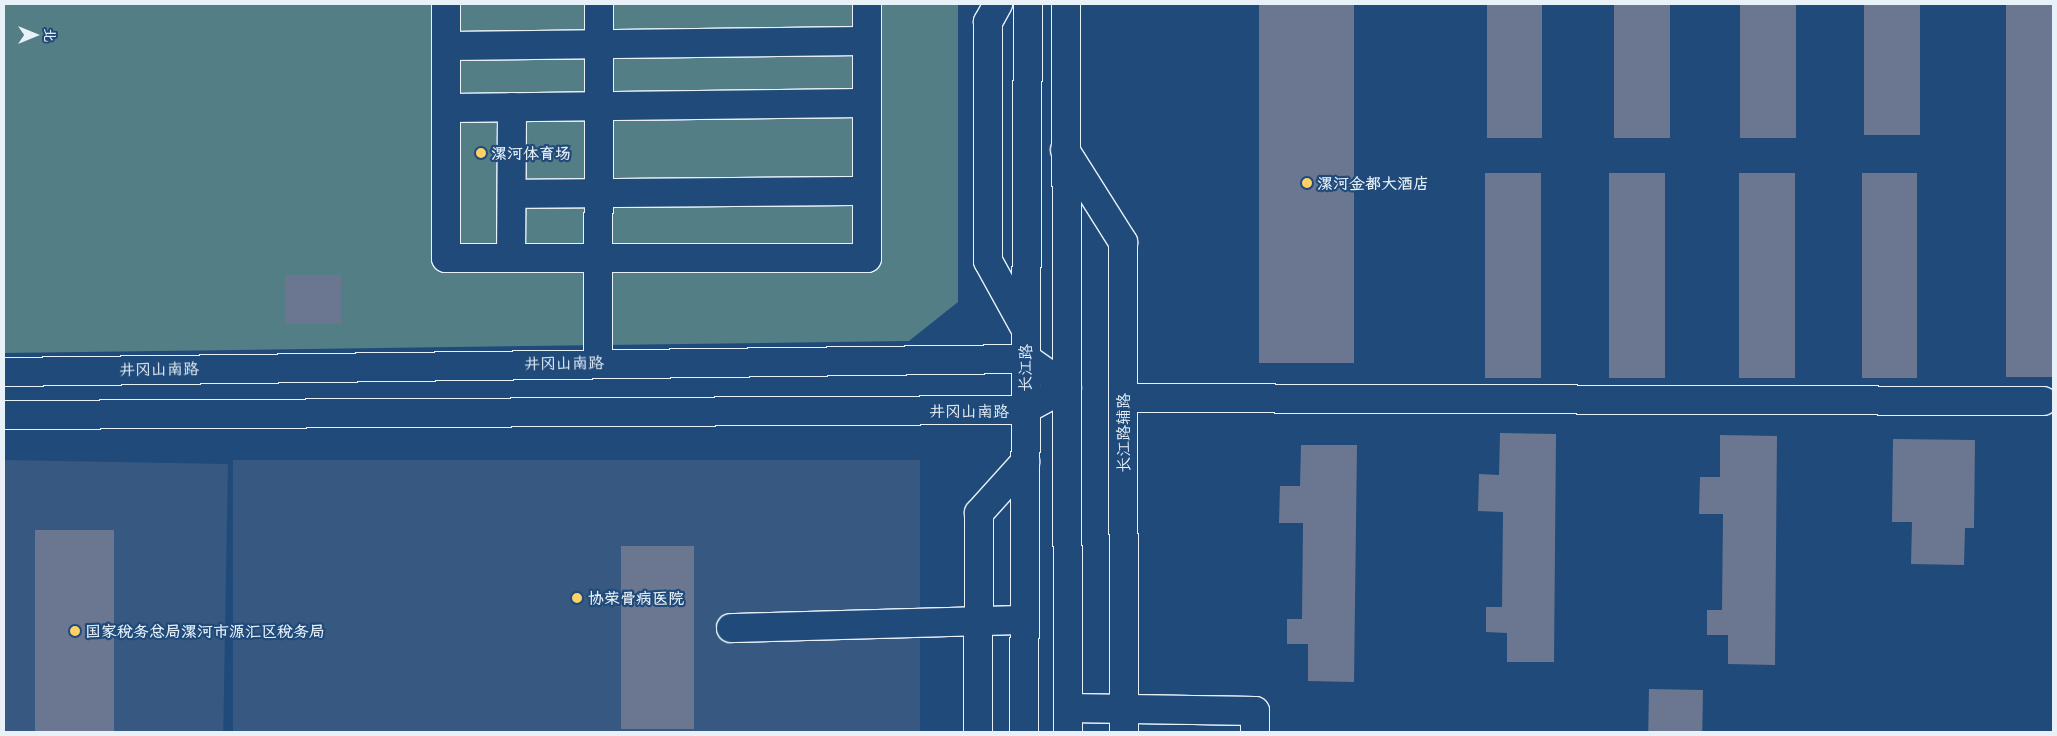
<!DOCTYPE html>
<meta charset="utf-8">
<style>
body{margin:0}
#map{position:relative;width:2057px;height:736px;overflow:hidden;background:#1f4a7a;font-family:"Patrick Hand","LXGW WenKai TC",sans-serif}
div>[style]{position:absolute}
.built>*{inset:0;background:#365881;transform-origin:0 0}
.green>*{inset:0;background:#537e86}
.building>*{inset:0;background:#6b7791;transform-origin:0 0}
.roads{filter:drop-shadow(1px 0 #e8f1f8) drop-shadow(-1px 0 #e8f1f8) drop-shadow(0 1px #e8f1f8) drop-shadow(0 -1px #e8f1f8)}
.street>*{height:28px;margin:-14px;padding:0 14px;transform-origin:14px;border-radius:14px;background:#1f4a7a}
.secondary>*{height:28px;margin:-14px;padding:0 14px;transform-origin:14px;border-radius:14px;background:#1f4a7a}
.dots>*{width:14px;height:14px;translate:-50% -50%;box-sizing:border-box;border:2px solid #1f4a7a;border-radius:50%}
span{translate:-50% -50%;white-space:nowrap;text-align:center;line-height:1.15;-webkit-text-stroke:4.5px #1f4a7a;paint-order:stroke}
.poi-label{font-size:16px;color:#e8f1f8;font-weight:700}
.left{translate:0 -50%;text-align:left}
.street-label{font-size:16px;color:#e8f1f8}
.frame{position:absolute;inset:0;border:5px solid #e8f1f8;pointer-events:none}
.north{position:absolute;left:10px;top:10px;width:50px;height:50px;-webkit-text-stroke:4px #1f4a7a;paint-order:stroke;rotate:90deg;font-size:14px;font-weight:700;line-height:20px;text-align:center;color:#e8f1f8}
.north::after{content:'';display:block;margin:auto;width:18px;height:22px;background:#e8f1f8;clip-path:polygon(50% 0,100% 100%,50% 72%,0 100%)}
</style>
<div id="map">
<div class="built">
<div style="left:4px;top:460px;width:224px;height:272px;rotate:1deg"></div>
<div style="left:920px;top:460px;width:272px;height:687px;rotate:90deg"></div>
</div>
<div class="green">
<div style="clip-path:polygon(4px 4px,958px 4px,958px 302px,909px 341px,4px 353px)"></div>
</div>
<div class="building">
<div style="left:1259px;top:4px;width:95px;height:359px"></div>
<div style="left:1487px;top:4px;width:55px;height:134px"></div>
<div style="left:1614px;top:4px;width:56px;height:134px"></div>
<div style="left:1740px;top:4px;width:56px;height:134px"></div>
<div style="left:1864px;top:4px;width:56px;height:131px"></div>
<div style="left:2006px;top:4px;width:47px;height:373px"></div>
<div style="left:1485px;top:173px;width:56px;height:205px"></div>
<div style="left:1609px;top:173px;width:56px;height:205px"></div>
<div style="left:1739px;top:173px;width:56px;height:205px"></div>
<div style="left:1862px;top:173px;width:55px;height:205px"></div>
<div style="left:285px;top:275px;width:56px;height:49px"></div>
<div style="clip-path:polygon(1500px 433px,1556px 434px,1554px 662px,1507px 662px,1507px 633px,1486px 632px,1486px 607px,1502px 607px,1503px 512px,1478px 511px,1479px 474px,1499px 475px)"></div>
<div style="clip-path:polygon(1720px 435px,1777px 436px,1775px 665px,1728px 664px,1728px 635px,1707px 635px,1707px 610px,1722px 610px,1723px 514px,1699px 514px,1700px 477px,1720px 477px)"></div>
<div style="clip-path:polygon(1893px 439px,1975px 440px,1974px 528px,1965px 528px,1964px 565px,1911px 564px,1912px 522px,1892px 522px)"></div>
<div style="clip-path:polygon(1301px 445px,1357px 445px,1354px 682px,1308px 681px,1308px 644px,1287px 644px,1287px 619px,1302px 619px,1303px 523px,1279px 523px,1280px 486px,1300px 486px)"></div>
<div style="left:35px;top:530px;width:79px;height:202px"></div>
<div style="left:621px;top:546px;width:73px;height:183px"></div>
<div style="left:1649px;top:689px;width:54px;height:43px;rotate:1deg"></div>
</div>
<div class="roads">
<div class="street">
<div style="left:446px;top:4px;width:254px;rotate:90deg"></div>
<div style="left:446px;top:258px;width:421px"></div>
<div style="left:867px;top:258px;width:254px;rotate:-90deg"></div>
<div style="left:998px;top:4px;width:21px;rotate:119deg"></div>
<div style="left:988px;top:22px;width:239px;rotate:90deg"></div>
<div style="left:988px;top:261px;width:77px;rotate:61.1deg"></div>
<div style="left:446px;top:46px;width:421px;rotate:-0.7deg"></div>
<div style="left:446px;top:108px;width:421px;rotate:-0.7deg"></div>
<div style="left:1065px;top:150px;width:109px;rotate:57.8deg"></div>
<div style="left:1123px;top:242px;width:490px;rotate:89.9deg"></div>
<div style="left:512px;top:194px;width:355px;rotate:-0.5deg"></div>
<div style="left:511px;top:258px;width:151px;rotate:-89.6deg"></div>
<div style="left:598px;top:362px;width:358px;rotate:-89.8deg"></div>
<div style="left:1123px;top:398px;width:920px;rotate:0.19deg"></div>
<div style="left:731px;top:628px;width:293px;rotate:-1.6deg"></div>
<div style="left:1068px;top:708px;width:187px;rotate:0.9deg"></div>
<div style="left:1255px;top:711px;width:21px;rotate:90deg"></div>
<div style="left:978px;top:732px;width:219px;rotate:-89.7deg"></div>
<div style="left:979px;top:513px;width:69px;rotate:-48deg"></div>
</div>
<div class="secondary">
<div style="left:1066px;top:4px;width:728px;rotate:89.84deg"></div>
<div style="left:4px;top:372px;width:1023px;rotate:-0.73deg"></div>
<div style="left:1027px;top:359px;width:49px;rotate:35deg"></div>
<div style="left:1067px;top:387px;width:49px;rotate:151.9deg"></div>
<div style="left:1024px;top:410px;width:1020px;rotate:179.72deg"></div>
<div style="left:1024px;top:732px;width:728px;rotate:-89.69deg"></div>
</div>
</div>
<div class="dots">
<div style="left:481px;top:153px;background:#ffd166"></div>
<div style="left:1307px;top:183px;background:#ffd166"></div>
<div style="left:577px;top:598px;background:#ffd166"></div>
<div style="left:75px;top:631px;background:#ffd166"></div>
</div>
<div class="poi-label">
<span class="left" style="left:491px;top:153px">漯河体育场</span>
<span class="left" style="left:1317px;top:183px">漯河金都大酒店</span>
<span class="left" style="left:588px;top:598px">协荣骨病医院</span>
<span class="left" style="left:85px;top:631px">国家税务总局漯河市源汇区税务局</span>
</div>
<div class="street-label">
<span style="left:564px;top:363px;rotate:-1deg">井冈山南路</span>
<span style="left:1025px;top:368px;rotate:-89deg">长江路</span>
<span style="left:159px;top:369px;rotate:-1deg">井冈山南路</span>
<span style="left:969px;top:411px">井冈山南路</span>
<span style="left:1123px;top:433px;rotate:-90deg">长江路辅路</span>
</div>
<div class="frame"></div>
<div class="north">北</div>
</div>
